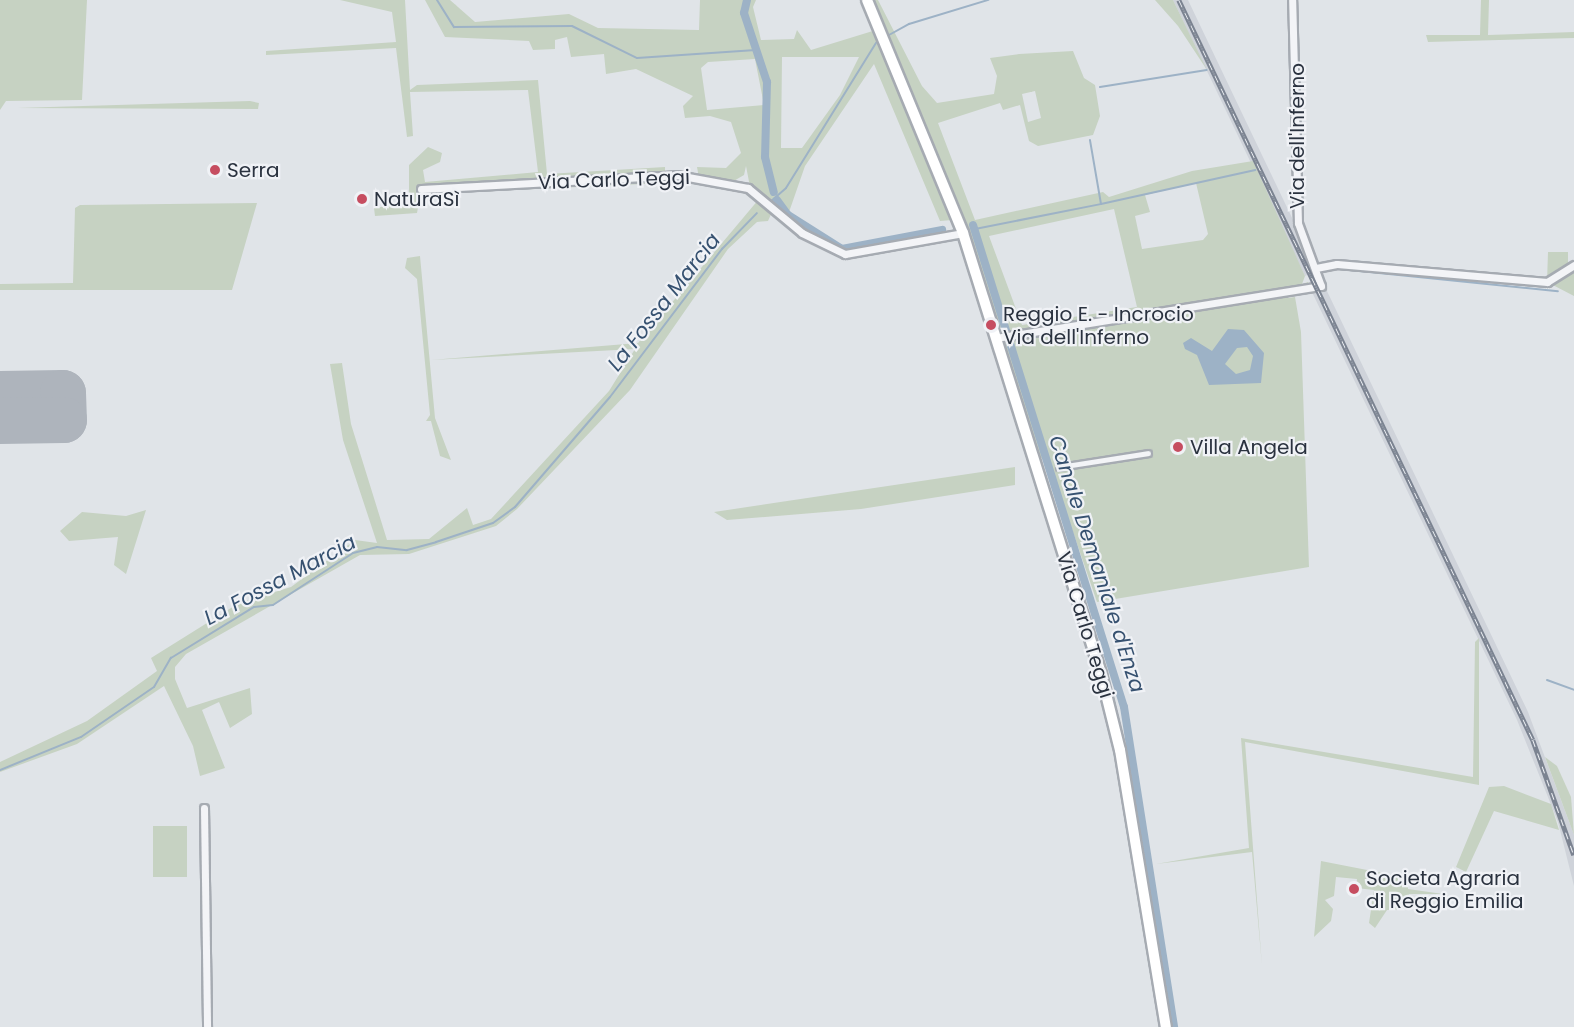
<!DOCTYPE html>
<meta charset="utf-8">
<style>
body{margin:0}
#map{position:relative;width:1574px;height:1027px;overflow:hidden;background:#e0e4e8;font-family:Poppins,sans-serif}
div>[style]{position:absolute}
.built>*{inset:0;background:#cfd3da;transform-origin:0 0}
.green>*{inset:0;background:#c6d2c2;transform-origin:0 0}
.water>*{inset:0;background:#9db2c6}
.stream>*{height:2px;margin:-1px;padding:0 1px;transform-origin:1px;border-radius:1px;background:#9db2c6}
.canal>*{height:8px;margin:-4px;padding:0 4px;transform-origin:4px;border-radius:4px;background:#9db2c6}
.runway>*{height:46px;margin:-23px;padding:0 23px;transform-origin:23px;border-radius:23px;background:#aeb4bc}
.roads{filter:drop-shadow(2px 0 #a6abb2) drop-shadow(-2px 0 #a6abb2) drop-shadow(0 2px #a6abb2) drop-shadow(0 -2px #a6abb2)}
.pedestrian>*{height:5px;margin:-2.5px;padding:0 2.5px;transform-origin:2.5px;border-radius:2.5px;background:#f3f4f7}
.minor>*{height:7px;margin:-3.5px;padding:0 3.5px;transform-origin:3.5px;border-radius:3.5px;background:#f3f4f7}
.primary>*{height:10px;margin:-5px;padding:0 5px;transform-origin:5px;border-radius:5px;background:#fff}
.rail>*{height:4.5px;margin-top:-2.25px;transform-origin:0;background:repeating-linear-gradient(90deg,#f0f2f6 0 7px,#7b8391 0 14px);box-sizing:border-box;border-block:2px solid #7b8391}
.dots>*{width:16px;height:16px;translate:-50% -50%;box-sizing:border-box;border:3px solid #f0f2f6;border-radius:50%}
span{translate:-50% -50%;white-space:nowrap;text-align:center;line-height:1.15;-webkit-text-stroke:4.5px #f0f2f6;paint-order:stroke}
.street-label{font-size:20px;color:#2a323f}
.poi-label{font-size:20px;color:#2a323f}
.left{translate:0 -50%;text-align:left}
.water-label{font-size:21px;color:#365170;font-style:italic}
</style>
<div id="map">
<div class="built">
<div style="clip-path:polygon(1173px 0,1188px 0,1528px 712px,1574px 835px,1574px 886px,1558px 822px,1517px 720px,1311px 290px,1309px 274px,1305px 276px)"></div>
<div style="left:73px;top:389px;width:34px;height:73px;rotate:92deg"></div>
</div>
<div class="green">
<div style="clip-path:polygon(0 0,87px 0,82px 100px,6px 101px,0 110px)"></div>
<div style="clip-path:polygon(340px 0,405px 0,410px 90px,417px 85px,538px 80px,547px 174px,665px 167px,665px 183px,430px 194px,420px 196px,417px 213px,375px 216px,374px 208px,409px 203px,409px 165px,428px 147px,442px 153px,440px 162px,423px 170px,425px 182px,538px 172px,528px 90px,410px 92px,413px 136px,407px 137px,396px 48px,266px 55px,266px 51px,396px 42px,392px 12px)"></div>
<div style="clip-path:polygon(evenodd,425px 0,450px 0,475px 22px,569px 14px,598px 28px,699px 30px,700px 0,756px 0,753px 7px,761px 40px,794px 39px,797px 30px,811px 50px,876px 30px,952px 220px,940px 221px,874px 64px,805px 166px,788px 215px,777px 201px,768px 221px,757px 222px,728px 249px,630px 390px,517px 509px,496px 526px,409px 554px,360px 555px,186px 654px,175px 667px,175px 679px,187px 708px,250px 688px,252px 714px,230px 728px,219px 702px,202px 710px,225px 768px,200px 776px,193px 746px,164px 686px,77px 744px,0 772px,0 762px,87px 721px,157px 671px,151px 658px,239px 603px,291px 587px,355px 540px,377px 543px,343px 440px,330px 364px,342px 363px,351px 424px,387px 540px,429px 539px,467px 508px,473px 525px,491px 519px,609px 391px,635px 349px,431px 360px,638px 343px,759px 199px,751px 192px,746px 166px,744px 175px,732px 182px,699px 178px,697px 167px,726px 168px,741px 153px,731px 122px,710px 116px,685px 118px,683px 106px,693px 96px,636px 69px,606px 74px,604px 54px,571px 57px,567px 37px,555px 40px,555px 49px,533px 50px,529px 41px,445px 37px,425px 0,782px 57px,859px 57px,840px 95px,802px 148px,781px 148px,782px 57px,425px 0,755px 59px,764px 105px,707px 110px,701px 68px,708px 62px,755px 59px)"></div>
<div style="clip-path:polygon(evenodd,867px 0,878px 0,922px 86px,937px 103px,994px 94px,997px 76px,990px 58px,1019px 54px,1073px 51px,1084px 78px,1095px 85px,1100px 116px,1093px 135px,1038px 146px,1029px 141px,1020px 105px,1003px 110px,1000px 103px,938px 123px,975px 220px,1103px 192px,1109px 197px,1192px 171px,1253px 161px,1305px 276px,1302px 284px,1308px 282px,1311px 290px,1289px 293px,1288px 298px,1295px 297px,1301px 332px,1309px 567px,1097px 602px,1049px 462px,1039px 457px,966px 222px,959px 224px,867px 0,1035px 91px,1041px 118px,1028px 122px,1022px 94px,1035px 91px,867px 0,1196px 183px,1208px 234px,1203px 240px,1142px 249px,1135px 216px,1150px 212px,1145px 195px,1196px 183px,867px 0,1114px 209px,1137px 307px,1022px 325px,989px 236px,1114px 209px)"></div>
<div style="clip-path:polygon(1155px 0,1173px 0,1207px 70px,1178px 26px)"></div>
<div style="clip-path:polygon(1481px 0,1489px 0,1488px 35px,1574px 32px,1574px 38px,1428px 42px,1426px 35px,1480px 35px)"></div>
<div style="clip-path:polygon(250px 101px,259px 103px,258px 109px,17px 108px)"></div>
<div style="clip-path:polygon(257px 203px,232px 290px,0 290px,0 284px,73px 283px,75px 208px,80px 205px)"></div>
<div style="clip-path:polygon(1548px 252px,1568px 252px,1568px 268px,1574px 265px,1574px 296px,1547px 282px)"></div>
<div style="clip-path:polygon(420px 256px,435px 418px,451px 460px,440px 456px,431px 421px,426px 421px,430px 415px,417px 279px,405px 268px,407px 258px)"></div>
<div style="clip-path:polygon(1015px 467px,1015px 485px,861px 509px,727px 520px,714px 512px)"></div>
<div style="clip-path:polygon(146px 510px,126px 574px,114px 565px,118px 537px,69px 541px,60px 531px,82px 512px,126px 516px)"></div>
<div style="clip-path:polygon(1479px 638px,1479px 785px,1245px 742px,1262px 966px,1252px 852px,1156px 864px,1249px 848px,1241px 738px,1473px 777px,1475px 642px)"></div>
<div style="clip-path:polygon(1545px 757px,1557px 766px,1571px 797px,1574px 835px)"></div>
<div style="clip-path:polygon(1504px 786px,1551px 804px,1559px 830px,1494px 811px,1466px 872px,1456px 867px,1489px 787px)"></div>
<div style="left:153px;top:826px;width:34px;height:51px"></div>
<div style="clip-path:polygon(1321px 861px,1408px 878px,1408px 889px,1443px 894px,1409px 894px,1406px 909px,1387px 910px,1375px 928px,1369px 923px,1374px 890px,1356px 888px,1357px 879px,1336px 877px,1334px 896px,1325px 900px,1333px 909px,1331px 921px,1314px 937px)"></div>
</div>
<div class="water">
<div style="clip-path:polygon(evenodd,1228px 329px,1244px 330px,1264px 353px,1261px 383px,1209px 385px,1197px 355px,1185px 349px,1183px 343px,1191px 338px,1212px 351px,1228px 329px,1247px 347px,1253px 356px,1250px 370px,1236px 374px,1225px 364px,1237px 348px,1247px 347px)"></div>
</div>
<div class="stream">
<div style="left:437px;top:0;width:32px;rotate:58deg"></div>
<div style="left:454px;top:27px;width:118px;rotate:-0.5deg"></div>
<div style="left:572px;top:26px;width:72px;rotate:26.2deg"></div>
<div style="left:637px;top:58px;width:119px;rotate:-3.8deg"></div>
<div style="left:889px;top:35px;width:23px;rotate:-29deg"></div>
<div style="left:909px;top:24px;width:83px;rotate:-16.9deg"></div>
<div style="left:1100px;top:87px;width:108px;rotate:-9deg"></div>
<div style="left:770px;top:202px;width:21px;rotate:-41deg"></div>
<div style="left:786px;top:188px;width:171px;rotate:-58.2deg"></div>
<div style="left:1101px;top:204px;width:158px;rotate:-12.4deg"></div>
<div style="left:975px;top:229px;width:128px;rotate:-11.2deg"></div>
<div style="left:1101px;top:204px;width:65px;rotate:-99.8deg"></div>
<div style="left:1330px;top:268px;width:229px;rotate:5.8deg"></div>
<div style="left:1547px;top:680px;width:29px;rotate:20deg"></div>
<div style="left:0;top:770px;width:87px;rotate:-22.2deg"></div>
<div style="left:81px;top:737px;width:88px;rotate:-34.4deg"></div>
<div style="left:154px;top:687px;width:34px;rotate:-60deg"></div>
<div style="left:171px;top:658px;width:97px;rotate:-31.6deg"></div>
<div style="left:254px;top:607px;width:19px;rotate:-6deg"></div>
<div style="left:273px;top:605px;width:95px;rotate:-33deg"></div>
<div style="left:353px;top:553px;width:25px;rotate:-14deg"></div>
<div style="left:377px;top:547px;width:30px;rotate:6deg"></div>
<div style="left:407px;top:550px;width:30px;rotate:-15deg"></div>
<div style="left:436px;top:542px;width:60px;rotate:-18.4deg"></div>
<div style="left:493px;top:523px;width:27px;rotate:-36deg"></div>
<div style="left:515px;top:507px;width:145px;rotate:-49.2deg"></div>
<div style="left:610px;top:397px;width:186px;rotate:-52.9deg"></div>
<div style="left:722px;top:249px;width:50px;rotate:-45.8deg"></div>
</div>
<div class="canal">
<div style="left:747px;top:0;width:13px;rotate:103deg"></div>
<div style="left:744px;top:13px;width:73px;rotate:71.6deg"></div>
<div style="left:767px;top:82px;width:75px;rotate:91.5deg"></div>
<div style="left:765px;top:157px;width:36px;rotate:76deg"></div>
<div style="left:777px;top:200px;width:19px;rotate:54deg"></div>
<div style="left:788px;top:215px;width:64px;rotate:32.2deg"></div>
<div style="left:842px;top:249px;width:102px;rotate:-10.8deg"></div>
<div style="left:973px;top:225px;width:505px;rotate:72.61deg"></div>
<div style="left:1124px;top:707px;width:324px;rotate:81.1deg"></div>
</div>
<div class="runway">
<div style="left:0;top:394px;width:63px;rotate:-0.9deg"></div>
<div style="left:63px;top:393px;width:27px;rotate:88deg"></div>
<div style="left:64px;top:420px;width:64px;rotate:179.1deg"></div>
</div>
<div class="roads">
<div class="pedestrian">
<div style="left:1059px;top:467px;width:90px;rotate:-8.9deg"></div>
</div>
<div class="minor">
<div style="left:421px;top:189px;width:256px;rotate:-3.1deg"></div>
<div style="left:677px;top:175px;width:72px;rotate:10.4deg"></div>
<div style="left:748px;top:188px;width:70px;rotate:39.8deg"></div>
<div style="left:802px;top:233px;width:48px;rotate:26deg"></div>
<div style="left:845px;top:254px;width:120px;rotate:-10.1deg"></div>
<div style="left:1316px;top:268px;width:21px;rotate:-11deg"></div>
<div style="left:1337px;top:264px;width:211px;rotate:4.9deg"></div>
<div style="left:1547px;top:282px;width:32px;rotate:-32deg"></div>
<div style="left:996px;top:338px;width:329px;rotate:-9.1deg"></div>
<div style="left:1321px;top:286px;width:67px;rotate:-110.1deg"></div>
<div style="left:1298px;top:223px;width:223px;rotate:-91.5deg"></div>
<div style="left:204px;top:808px;width:219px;rotate:89.2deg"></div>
</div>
<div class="primary">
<div style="left:867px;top:0;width:252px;rotate:67.6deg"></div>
<div style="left:963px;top:233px;width:462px;rotate:72.6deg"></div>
<div style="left:1101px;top:674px;width:78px;rotate:76deg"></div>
<div style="left:1120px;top:750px;width:281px;rotate:80.6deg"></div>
</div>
</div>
<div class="rail">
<div style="left:1179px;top:0;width:820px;rotate:64.43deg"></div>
<div style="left:1533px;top:740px;width:122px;rotate:70.4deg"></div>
</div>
<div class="dots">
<div style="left:215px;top:170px;background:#c64d60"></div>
<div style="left:362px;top:199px;background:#c64d60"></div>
<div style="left:991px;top:325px;background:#c64d60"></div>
<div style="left:1178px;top:447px;background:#c64d60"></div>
<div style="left:1354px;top:889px;background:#c64d60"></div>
</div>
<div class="street-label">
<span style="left:1297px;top:136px;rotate:-90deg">Via dell'Inferno</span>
<span style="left:614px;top:180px;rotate:-2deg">Via Carlo Teggi</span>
<span style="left:1085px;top:625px;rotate:73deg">Via Carlo Teggi</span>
</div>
<div class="poi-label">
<span class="left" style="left:227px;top:170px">Serra</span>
<span class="left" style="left:374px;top:199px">NaturaSì</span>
<span class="left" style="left:1003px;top:326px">Reggio E. - Incrocio<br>Via dell'Inferno</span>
<span class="left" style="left:1190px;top:447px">Villa Angela</span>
<span class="left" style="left:1366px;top:890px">Societa Agraria<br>di Reggio Emilia</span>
</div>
<div class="water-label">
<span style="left:664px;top:302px;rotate:-52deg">La Fossa Marcia</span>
<span style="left:1097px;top:564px;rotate:72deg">Canale Demaniale d'Enza</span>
<span style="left:280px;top:580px;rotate:-28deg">La Fossa Marcia</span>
</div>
</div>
